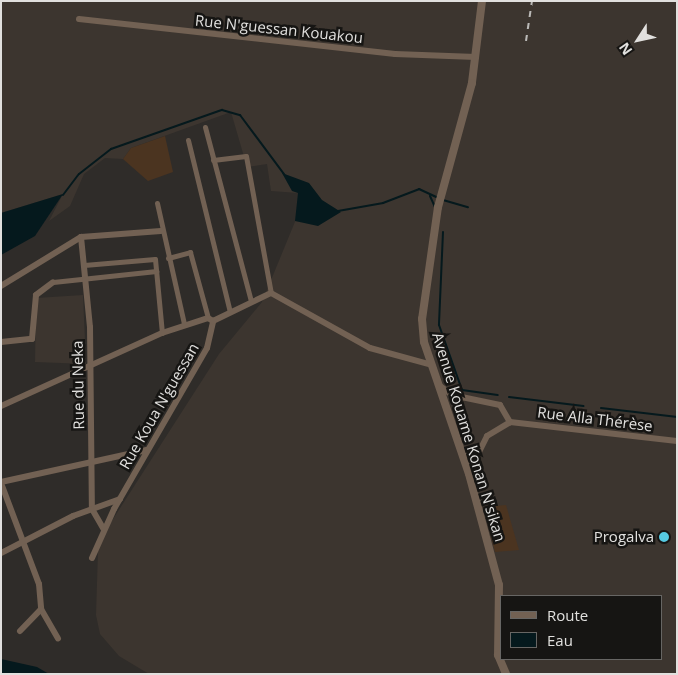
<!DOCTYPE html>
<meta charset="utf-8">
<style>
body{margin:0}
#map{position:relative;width:678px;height:675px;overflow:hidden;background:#2f2c29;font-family:"Open Sans",sans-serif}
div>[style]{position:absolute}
.built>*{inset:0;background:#3c352f}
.green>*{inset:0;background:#4b3420}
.water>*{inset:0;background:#05191d}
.stream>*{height:2px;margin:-1px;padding:0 1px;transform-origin:1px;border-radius:1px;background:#05191d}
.pedestrian>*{height:5px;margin:-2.5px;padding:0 2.5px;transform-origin:2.5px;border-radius:2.5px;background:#726153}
.minor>*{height:6px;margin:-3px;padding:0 3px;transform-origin:3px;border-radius:3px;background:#726153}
.tertiary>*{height:8px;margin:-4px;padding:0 4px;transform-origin:4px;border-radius:4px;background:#726153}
.rail>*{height:2px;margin-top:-1px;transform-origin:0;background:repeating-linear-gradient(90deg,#bbbab8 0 6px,transparent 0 12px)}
.dots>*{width:14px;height:14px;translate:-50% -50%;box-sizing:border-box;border:2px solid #161513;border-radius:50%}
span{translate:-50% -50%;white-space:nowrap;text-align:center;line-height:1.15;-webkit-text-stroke:5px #161513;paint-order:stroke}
.street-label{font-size:15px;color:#e1e0de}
.poi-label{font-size:15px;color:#e1e0de}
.right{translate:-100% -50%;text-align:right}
.frame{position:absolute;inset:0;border:2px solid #e1e0de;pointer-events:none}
.legend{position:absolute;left:500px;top:595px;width:162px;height:65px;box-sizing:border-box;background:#161513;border:1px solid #676664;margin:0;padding:6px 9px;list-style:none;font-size:15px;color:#e1e0de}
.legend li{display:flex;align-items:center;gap:10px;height:25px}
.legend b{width:25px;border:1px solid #676664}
.north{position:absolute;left:613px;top:15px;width:50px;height:50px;-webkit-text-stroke:4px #161513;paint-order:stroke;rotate:235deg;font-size:14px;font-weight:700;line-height:20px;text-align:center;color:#e1e0de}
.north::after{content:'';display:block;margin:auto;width:18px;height:22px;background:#e1e0de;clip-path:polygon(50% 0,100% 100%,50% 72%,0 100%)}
</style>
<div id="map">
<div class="built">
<div style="clip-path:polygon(evenodd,1px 1px,677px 1px,677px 674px,149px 674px,119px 656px,100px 634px,96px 615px,98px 551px,106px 530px,219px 354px,262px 302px,299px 212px,298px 193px,271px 191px,267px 164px,247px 167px,231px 112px,131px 148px,123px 159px,105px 158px,84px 174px,70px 206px,49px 221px,63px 194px,1px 213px,1px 1px,502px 596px,662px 596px,662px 659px,502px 659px,502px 596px)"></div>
<div style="clip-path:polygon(83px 295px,86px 364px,35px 362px,36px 298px)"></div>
</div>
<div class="green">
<div style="clip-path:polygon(165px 136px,173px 172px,148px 181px,123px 159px,131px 148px)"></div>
<div style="clip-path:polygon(506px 505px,519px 550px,495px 552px,483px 507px)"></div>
</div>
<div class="water">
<div style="clip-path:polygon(282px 173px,309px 183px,322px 200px,341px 212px,318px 226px,295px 221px,298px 193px,292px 191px)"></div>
<div style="clip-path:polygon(63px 194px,35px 236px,1px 255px,1px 213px)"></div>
<div style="clip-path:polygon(1px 659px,37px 667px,49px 674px,1px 674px)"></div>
</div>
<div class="stream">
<div style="left:63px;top:195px;width:26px;rotate:-53deg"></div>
<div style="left:79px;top:174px;width:41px;rotate:-38deg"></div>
<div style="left:111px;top:149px;width:118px;rotate:-19.4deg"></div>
<div style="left:222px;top:110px;width:19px;rotate:16deg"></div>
<div style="left:240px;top:115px;width:74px;rotate:53.3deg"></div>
<div style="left:430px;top:196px;width:12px;rotate:66deg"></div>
<div style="left:443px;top:200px;width:26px;rotate:16deg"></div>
<div style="left:338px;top:211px;width:46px;rotate:-10.1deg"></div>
<div style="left:383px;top:203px;width:39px;rotate:-21deg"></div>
<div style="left:419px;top:189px;width:19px;rotate:25deg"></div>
<div style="left:443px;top:232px;width:93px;rotate:92.5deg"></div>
<div style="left:439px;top:325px;width:69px;rotate:70.5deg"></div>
<div style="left:462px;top:390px;width:36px;rotate:8deg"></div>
<div style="left:509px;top:397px;width:75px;rotate:6.9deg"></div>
<div style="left:601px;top:408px;width:77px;rotate:6.8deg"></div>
</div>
<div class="pedestrian">
<div style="left:205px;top:127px;width:180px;rotate:75.2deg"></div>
<div style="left:188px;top:140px;width:177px;rotate:76.3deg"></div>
<div style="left:213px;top:160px;width:33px;rotate:-7deg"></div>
<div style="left:246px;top:156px;width:139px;rotate:79.7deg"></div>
<div style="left:157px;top:203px;width:124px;rotate:77.4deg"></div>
<div style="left:168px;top:258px;width:23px;rotate:-15deg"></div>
<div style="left:190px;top:252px;width:68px;rotate:74.7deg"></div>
<div style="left:84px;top:265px;width:71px;rotate:-4.8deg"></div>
<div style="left:155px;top:259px;width:74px;rotate:84.6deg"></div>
<div style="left:53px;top:282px;width:104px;rotate:-6.1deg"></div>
</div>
<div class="minor">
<div style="left:79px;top:19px;width:318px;rotate:6.3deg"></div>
<div style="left:395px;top:54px;width:81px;rotate:2.1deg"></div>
<div style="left:81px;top:237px;width:90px;rotate:84.3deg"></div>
<div style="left:90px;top:327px;width:182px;rotate:89.4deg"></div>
<div style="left:92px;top:509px;width:24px;rotate:60deg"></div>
<div style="left:1px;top:286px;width:94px;rotate:-31.5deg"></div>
<div style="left:81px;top:237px;width:80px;rotate:-4.3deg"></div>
<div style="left:1px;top:342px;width:31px;rotate:-6deg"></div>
<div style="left:32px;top:339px;width:44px;rotate:-84.8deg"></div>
<div style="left:36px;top:295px;width:21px;rotate:-37deg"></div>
<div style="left:439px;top:385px;width:16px;rotate:38deg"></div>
<div style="left:452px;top:395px;width:49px;rotate:11.8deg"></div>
<div style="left:500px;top:405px;width:20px;rotate:60deg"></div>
<div style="left:1px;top:406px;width:177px;rotate:-24.4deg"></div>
<div style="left:162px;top:333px;width:48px;rotate:-18.1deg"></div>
<div style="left:208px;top:318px;width:6px;rotate:31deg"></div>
<div style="left:469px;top:472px;width:40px;rotate:-63.4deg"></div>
<div style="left:487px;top:436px;width:27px;rotate:-31deg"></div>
<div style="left:510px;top:422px;width:168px;rotate:6.5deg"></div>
<div style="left:1px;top:482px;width:149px;rotate:-12.4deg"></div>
<div style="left:1px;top:483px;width:108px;rotate:69.4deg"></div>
<div style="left:39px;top:584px;width:25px;rotate:85deg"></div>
<div style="left:41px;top:609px;width:34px;rotate:60deg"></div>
<div style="left:1px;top:553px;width:81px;rotate:-27.2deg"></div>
<div style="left:73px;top:516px;width:50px;rotate:-19.9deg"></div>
<div style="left:92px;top:558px;width:54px;rotate:-65.8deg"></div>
<div style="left:114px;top:509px;width:186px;rotate:-60deg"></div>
<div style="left:207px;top:348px;width:28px;rotate:-77deg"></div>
<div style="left:213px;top:321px;width:64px;rotate:-25.8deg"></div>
<div style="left:271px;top:293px;width:113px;rotate:29.1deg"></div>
<div style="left:370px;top:348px;width:64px;rotate:15.3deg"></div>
<div style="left:20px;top:631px;width:30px;rotate:-46deg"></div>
</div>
<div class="tertiary">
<div style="left:482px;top:1px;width:83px;rotate:97deg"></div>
<div style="left:472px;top:83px;width:129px;rotate:105.3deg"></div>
<div style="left:438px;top:207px;width:113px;rotate:98.1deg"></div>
<div style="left:422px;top:319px;width:23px;rotate:85deg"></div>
<div style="left:424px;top:342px;width:139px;rotate:71.2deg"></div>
<div style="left:469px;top:474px;width:115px;rotate:74.9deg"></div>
<div style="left:499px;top:585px;width:70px;rotate:90.8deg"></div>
<div style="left:498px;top:655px;width:21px;rotate:67deg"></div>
</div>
<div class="rail">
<div style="left:526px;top:41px;width:40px;rotate:-81.5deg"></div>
</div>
<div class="dots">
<div style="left:664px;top:537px;background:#56c9e1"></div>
</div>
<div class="street-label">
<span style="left:279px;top:29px;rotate:6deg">Rue N'guessan Kouakou</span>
<span style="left:78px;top:385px;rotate:-91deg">Rue du Neka</span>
<span style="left:159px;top:406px;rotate:-60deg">Rue Koua N'guessan</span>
<span style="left:595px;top:419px;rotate:7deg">Rue Alla Thérèse</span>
<span style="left:469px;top:437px;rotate:73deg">Avenue Kouame Konan N'sikan</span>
</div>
<div class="poi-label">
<span class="right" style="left:654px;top:537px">Progalva</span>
</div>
<div class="frame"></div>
<ul class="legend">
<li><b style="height:6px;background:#726153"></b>Route</li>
<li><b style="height:14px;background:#05191d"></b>Eau</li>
</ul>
<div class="north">N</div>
</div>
